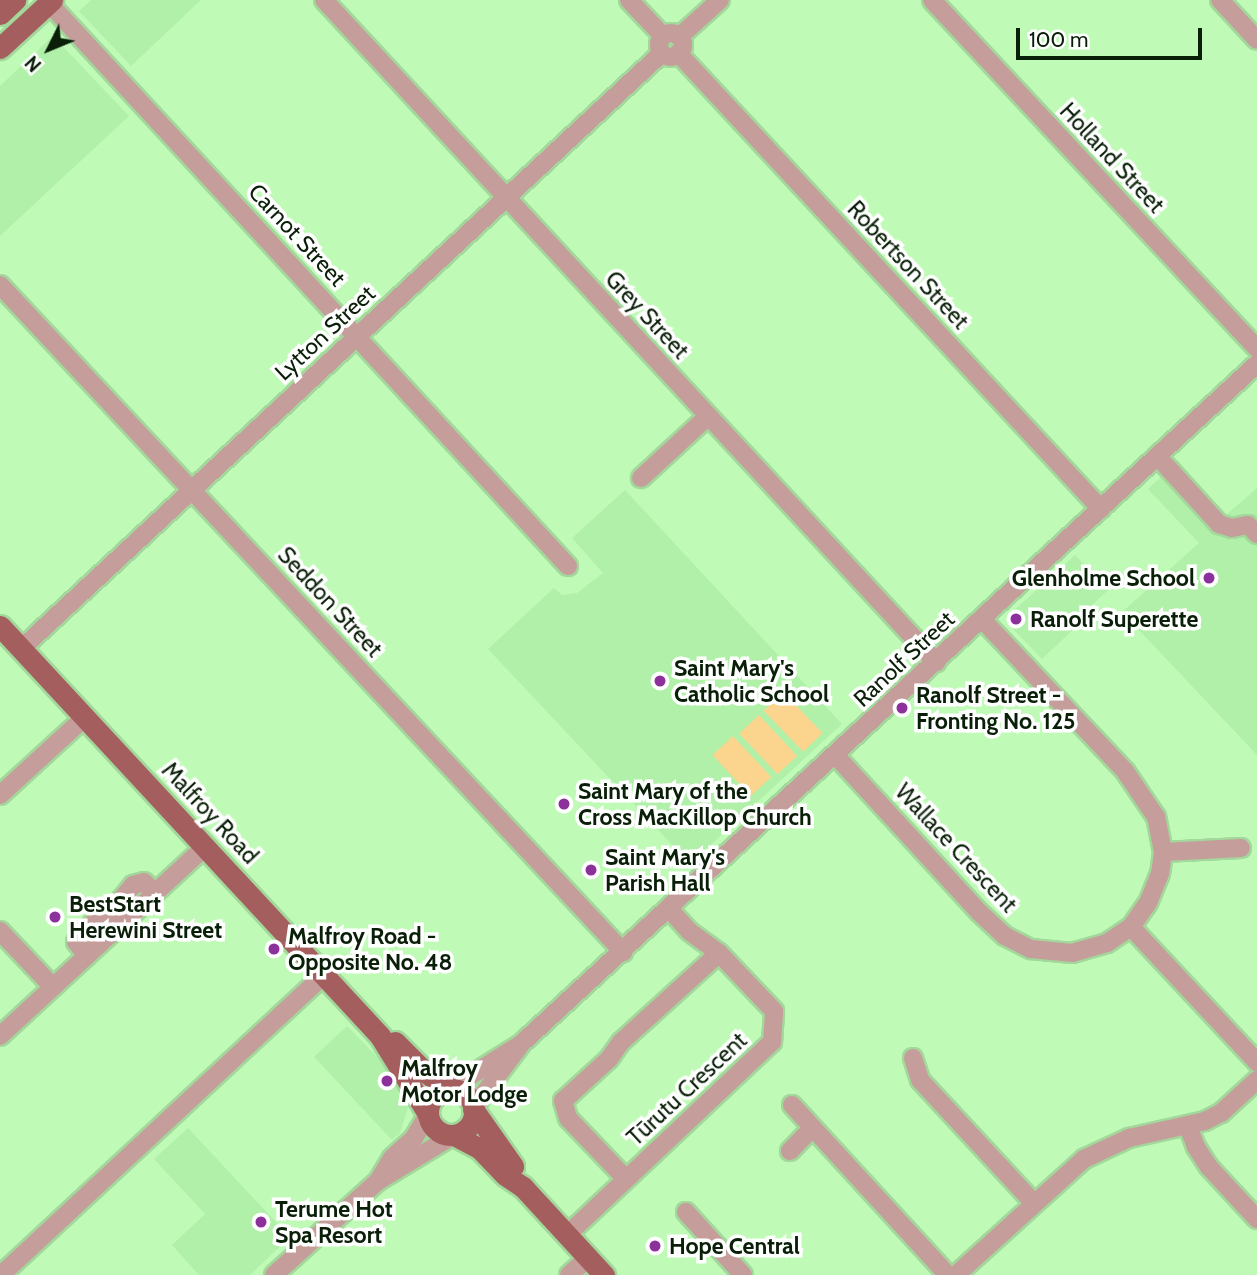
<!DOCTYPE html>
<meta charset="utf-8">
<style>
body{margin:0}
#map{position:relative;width:1257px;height:1275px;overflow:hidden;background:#c0fab7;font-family:Cabin,sans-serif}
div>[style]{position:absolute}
.built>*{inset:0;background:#b1f0a8}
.green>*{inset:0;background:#fbd48e;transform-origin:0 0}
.roads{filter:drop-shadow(2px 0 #a3d79b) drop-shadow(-2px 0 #a3d79b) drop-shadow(0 2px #a3d79b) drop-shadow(0 -2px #a3d79b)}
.minor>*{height:18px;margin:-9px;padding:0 9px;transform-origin:9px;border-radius:9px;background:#c59d9b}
.minor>.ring{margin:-9px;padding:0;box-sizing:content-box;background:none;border:18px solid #c59d9b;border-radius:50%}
.major>*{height:21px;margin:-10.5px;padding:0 10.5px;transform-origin:10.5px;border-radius:10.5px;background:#a35e5d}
.major>.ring{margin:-10.5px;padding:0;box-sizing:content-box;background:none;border:21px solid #a35e5d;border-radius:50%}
.dots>*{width:19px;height:19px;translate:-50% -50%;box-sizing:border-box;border:4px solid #fff;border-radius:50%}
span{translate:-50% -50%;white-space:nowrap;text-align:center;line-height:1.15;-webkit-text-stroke:7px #fff;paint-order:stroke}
.street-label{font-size:23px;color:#091f07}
.poi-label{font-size:23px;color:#091f07;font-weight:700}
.right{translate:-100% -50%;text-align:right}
.left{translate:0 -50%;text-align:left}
.north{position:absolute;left:14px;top:14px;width:70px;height:70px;-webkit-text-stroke:5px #fff;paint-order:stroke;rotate:227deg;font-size:19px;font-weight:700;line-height:28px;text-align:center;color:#091f07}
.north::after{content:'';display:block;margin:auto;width:24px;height:32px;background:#091f07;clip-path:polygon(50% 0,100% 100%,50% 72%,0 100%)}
.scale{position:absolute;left:1016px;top:28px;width:186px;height:32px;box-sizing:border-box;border:4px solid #091f07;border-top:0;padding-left:9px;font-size:21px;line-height:24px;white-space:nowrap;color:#091f07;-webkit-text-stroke:5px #fff;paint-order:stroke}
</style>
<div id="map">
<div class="built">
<div style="clip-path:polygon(91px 0,201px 0,131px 66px,79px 11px)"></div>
<div style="clip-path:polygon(53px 36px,129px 116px,0 236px,0 86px)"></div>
<div style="clip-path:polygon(1172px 467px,1220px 520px,1257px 488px,1257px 755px,1122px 612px,1199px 543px,1148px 489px)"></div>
<div style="clip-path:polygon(625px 490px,842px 724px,690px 864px,488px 649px,554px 588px,562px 595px,577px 593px,603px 573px,572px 538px)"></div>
<div style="clip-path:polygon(1075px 555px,1108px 590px,1074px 622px,1077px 626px,1042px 659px,1013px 629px,1012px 612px)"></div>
<div style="clip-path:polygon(347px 1026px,403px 1083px,410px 1101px,400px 1133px,392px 1140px,314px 1057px)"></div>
<div style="clip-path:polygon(188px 1128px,290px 1237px,250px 1275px,199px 1275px,172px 1245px,205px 1214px,154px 1159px)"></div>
</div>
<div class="green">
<div style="left:783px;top:692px;width:57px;height:27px;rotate:46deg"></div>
<div style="left:759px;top:715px;width:56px;height:27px;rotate:47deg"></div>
<div style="left:733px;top:736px;width:56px;height:28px;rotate:47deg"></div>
</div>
<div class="roads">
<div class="minor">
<div style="left:46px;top:0;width:770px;rotate:47.32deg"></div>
<div style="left:324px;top:0;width:902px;rotate:47.25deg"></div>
<div style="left:629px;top:0;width:50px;rotate:46.6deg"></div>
<div style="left:932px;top:0;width:477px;rotate:47deg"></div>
<div style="left:1220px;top:0;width:54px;rotate:47.2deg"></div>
<div class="ring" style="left:659px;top:33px;width:6px;height:6px"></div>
<div style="left:679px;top:37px;width:55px;rotate:-42.1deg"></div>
<div style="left:678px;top:53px;width:622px;rotate:47.15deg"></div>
<div style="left:0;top:285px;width:913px;rotate:46.95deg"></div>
<div style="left:1158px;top:457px;width:91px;rotate:47.7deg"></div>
<div style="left:1219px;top:524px;width:14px;rotate:17deg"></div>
<div style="left:1232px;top:528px;width:16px;rotate:-11deg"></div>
<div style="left:1248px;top:525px;width:13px;rotate:45deg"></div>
<div style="left:641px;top:478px;width:90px;rotate:-42.7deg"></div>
<div style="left:21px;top:649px;width:875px;rotate:-42.92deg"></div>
<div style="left:836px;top:756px;width:213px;rotate:47.5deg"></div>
<div style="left:980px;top:913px;width:34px;rotate:43deg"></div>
<div style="left:1005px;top:936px;width:29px;rotate:27deg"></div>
<div style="left:1031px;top:949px;width:41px;rotate:5.6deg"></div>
<div style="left:1072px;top:953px;width:36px;rotate:-16deg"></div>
<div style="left:1107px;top:943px;width:29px;rotate:-34deg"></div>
<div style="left:1131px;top:927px;width:29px;rotate:-55deg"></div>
<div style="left:1148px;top:903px;width:31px;rotate:-68deg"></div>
<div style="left:1160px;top:874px;width:22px;rotate:-82deg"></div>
<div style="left:1163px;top:852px;width:36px;rotate:-101deg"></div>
<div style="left:1156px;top:817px;width:55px;rotate:-124deg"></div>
<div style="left:1125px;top:771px;width:209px;rotate:-133.3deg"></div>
<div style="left:0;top:795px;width:115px;rotate:-42.5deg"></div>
<div style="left:1163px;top:852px;width:78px;rotate:-2.9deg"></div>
<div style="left:130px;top:916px;width:13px;rotate:-135deg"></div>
<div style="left:121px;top:907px;width:7px;rotate:-90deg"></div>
<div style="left:121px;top:900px;width:19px;rotate:-51deg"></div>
<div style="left:133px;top:885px;width:11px;rotate:-15deg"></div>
<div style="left:144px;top:882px;width:16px;rotate:45deg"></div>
<div style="left:1131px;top:927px;width:185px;rotate:47deg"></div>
<div style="left:0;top:931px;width:77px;rotate:46.6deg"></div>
<div style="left:87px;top:956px;width:18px;rotate:-128deg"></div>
<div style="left:76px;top:942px;width:31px;rotate:-48deg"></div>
<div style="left:97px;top:919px;width:12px;rotate:-9deg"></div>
<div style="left:109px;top:917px;width:14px;rotate:45deg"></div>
<div style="left:0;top:1036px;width:279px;rotate:-42.7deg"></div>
<div style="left:913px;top:1058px;width:23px;rotate:72deg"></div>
<div style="left:920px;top:1080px;width:168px;rotate:47.2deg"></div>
<div style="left:449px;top:1089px;width:85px;rotate:-32deg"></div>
<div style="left:521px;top:1044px;width:1002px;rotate:-42.74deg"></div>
<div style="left:792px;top:1105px;width:231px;rotate:47.5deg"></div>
<div style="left:473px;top:1108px;width:76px;rotate:-53deg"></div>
<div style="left:1188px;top:1126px;width:22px;rotate:69deg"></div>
<div style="left:1196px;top:1147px;width:24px;rotate:57deg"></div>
<div style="left:1209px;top:1167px;width:71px;rotate:47.3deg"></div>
<div style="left:790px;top:1151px;width:32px;rotate:-46deg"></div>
<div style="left:380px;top:1178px;width:23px;rotate:-59deg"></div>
<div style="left:392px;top:1158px;width:30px;rotate:-42deg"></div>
<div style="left:414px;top:1138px;width:27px;rotate:-59deg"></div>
<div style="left:626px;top:1179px;width:84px;rotate:-133.6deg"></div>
<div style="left:568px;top:1118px;width:18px;rotate:-106deg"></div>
<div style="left:563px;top:1101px;width:62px;rotate:-42.4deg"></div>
<div style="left:609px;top:1059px;width:21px;rotate:-55deg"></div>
<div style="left:621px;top:1042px;width:132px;rotate:-42.2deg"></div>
<div style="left:686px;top:1212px;width:85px;rotate:47.9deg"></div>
<div style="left:567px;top:1235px;width:282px;rotate:-43.3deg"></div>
<div style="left:772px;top:1042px;width:31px;rotate:-86deg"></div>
<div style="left:774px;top:1011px;width:80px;rotate:-133.5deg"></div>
<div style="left:719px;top:953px;width:37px;rotate:-144deg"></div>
<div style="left:689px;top:931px;width:28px;rotate:-132deg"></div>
<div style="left:1px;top:1275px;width:441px;rotate:-42.9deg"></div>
<div style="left:274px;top:1275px;width:140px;rotate:-42.1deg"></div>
<div style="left:378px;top:1181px;width:89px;rotate:-31.2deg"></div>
<div style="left:569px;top:1275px;width:25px;rotate:-42deg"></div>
<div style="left:956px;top:1275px;width:173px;rotate:-42.2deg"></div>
<div style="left:1084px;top:1159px;width:50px;rotate:-25deg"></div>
<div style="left:1129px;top:1138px;width:78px;rotate:-12.6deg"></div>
<div style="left:1205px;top:1121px;width:18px;rotate:-27deg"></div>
<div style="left:1221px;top:1113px;width:49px;rotate:-42.5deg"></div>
</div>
<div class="major">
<div style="left:0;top:14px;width:21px;rotate:-43deg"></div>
<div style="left:0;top:48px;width:71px;rotate:-42.7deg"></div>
<div style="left:0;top:626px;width:559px;rotate:47.17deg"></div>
<div style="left:380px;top:1036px;width:92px;rotate:58.4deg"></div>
<div style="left:395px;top:1042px;width:42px;rotate:45deg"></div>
<div style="left:425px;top:1072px;width:29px;rotate:36deg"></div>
<div class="ring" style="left:428px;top:1089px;width:25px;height:25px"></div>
<div style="left:473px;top:1109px;width:70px;rotate:54.9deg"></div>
<div style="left:454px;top:1135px;width:30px;rotate:28deg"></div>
<div style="left:480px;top:1149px;width:36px;rotate:46deg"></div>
<div style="left:505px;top:1175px;width:22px;rotate:34deg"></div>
<div style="left:523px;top:1187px;width:120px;rotate:47.4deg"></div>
</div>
</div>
<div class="dots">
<div style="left:1209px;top:578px;background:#8c319c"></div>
<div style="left:1016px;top:619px;background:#8c319c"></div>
<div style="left:660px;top:681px;background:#8c319c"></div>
<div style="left:902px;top:708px;background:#8c319c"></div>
<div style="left:564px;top:804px;background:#8c319c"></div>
<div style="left:591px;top:870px;background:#8c319c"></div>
<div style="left:55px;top:917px;background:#8c319c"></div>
<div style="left:274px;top:949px;background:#8c319c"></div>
<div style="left:387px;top:1081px;background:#8c319c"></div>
<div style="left:261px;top:1222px;background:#8c319c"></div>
<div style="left:655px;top:1246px;background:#8c319c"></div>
</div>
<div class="street-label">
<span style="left:1112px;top:158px;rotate:47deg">Holland Street</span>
<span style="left:297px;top:235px;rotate:47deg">Carnot Street</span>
<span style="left:908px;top:265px;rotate:47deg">Robertson Street</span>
<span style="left:647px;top:315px;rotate:47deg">Grey Street</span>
<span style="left:325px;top:333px;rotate:-43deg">Lytton Street</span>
<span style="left:330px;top:602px;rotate:47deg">Seddon Street</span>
<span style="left:904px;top:659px;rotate:-43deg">Ranolf Street</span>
<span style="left:210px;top:813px;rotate:47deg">Malfroy Road</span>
<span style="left:956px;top:848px;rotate:47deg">Wallace Crescent</span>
<span style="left:687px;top:1089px;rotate:-43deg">Tūrutu Crescent</span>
</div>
<div class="poi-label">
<span class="right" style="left:1195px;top:578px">Glenholme School</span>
<span class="left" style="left:1030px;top:619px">Ranolf Superette</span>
<span class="left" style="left:674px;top:681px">Saint Mary's<br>Catholic School</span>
<span class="left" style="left:916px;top:708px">Ranolf Street -<br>Fronting No. 125</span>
<span class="left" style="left:578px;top:804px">Saint Mary of the<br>Cross MacKillop Church</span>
<span class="left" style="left:605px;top:870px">Saint Mary's<br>Parish Hall</span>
<span class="left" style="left:69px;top:917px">BestStart<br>Herewini Street</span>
<span class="left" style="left:288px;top:949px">Malfroy Road -<br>Opposite No. 48</span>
<span class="left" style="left:401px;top:1081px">Malfroy<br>Motor Lodge</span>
<span class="left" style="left:275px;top:1222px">Terume Hot<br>Spa Resort</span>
<span class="left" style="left:669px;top:1246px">Hope Central</span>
</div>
<div class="north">N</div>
<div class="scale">100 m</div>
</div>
